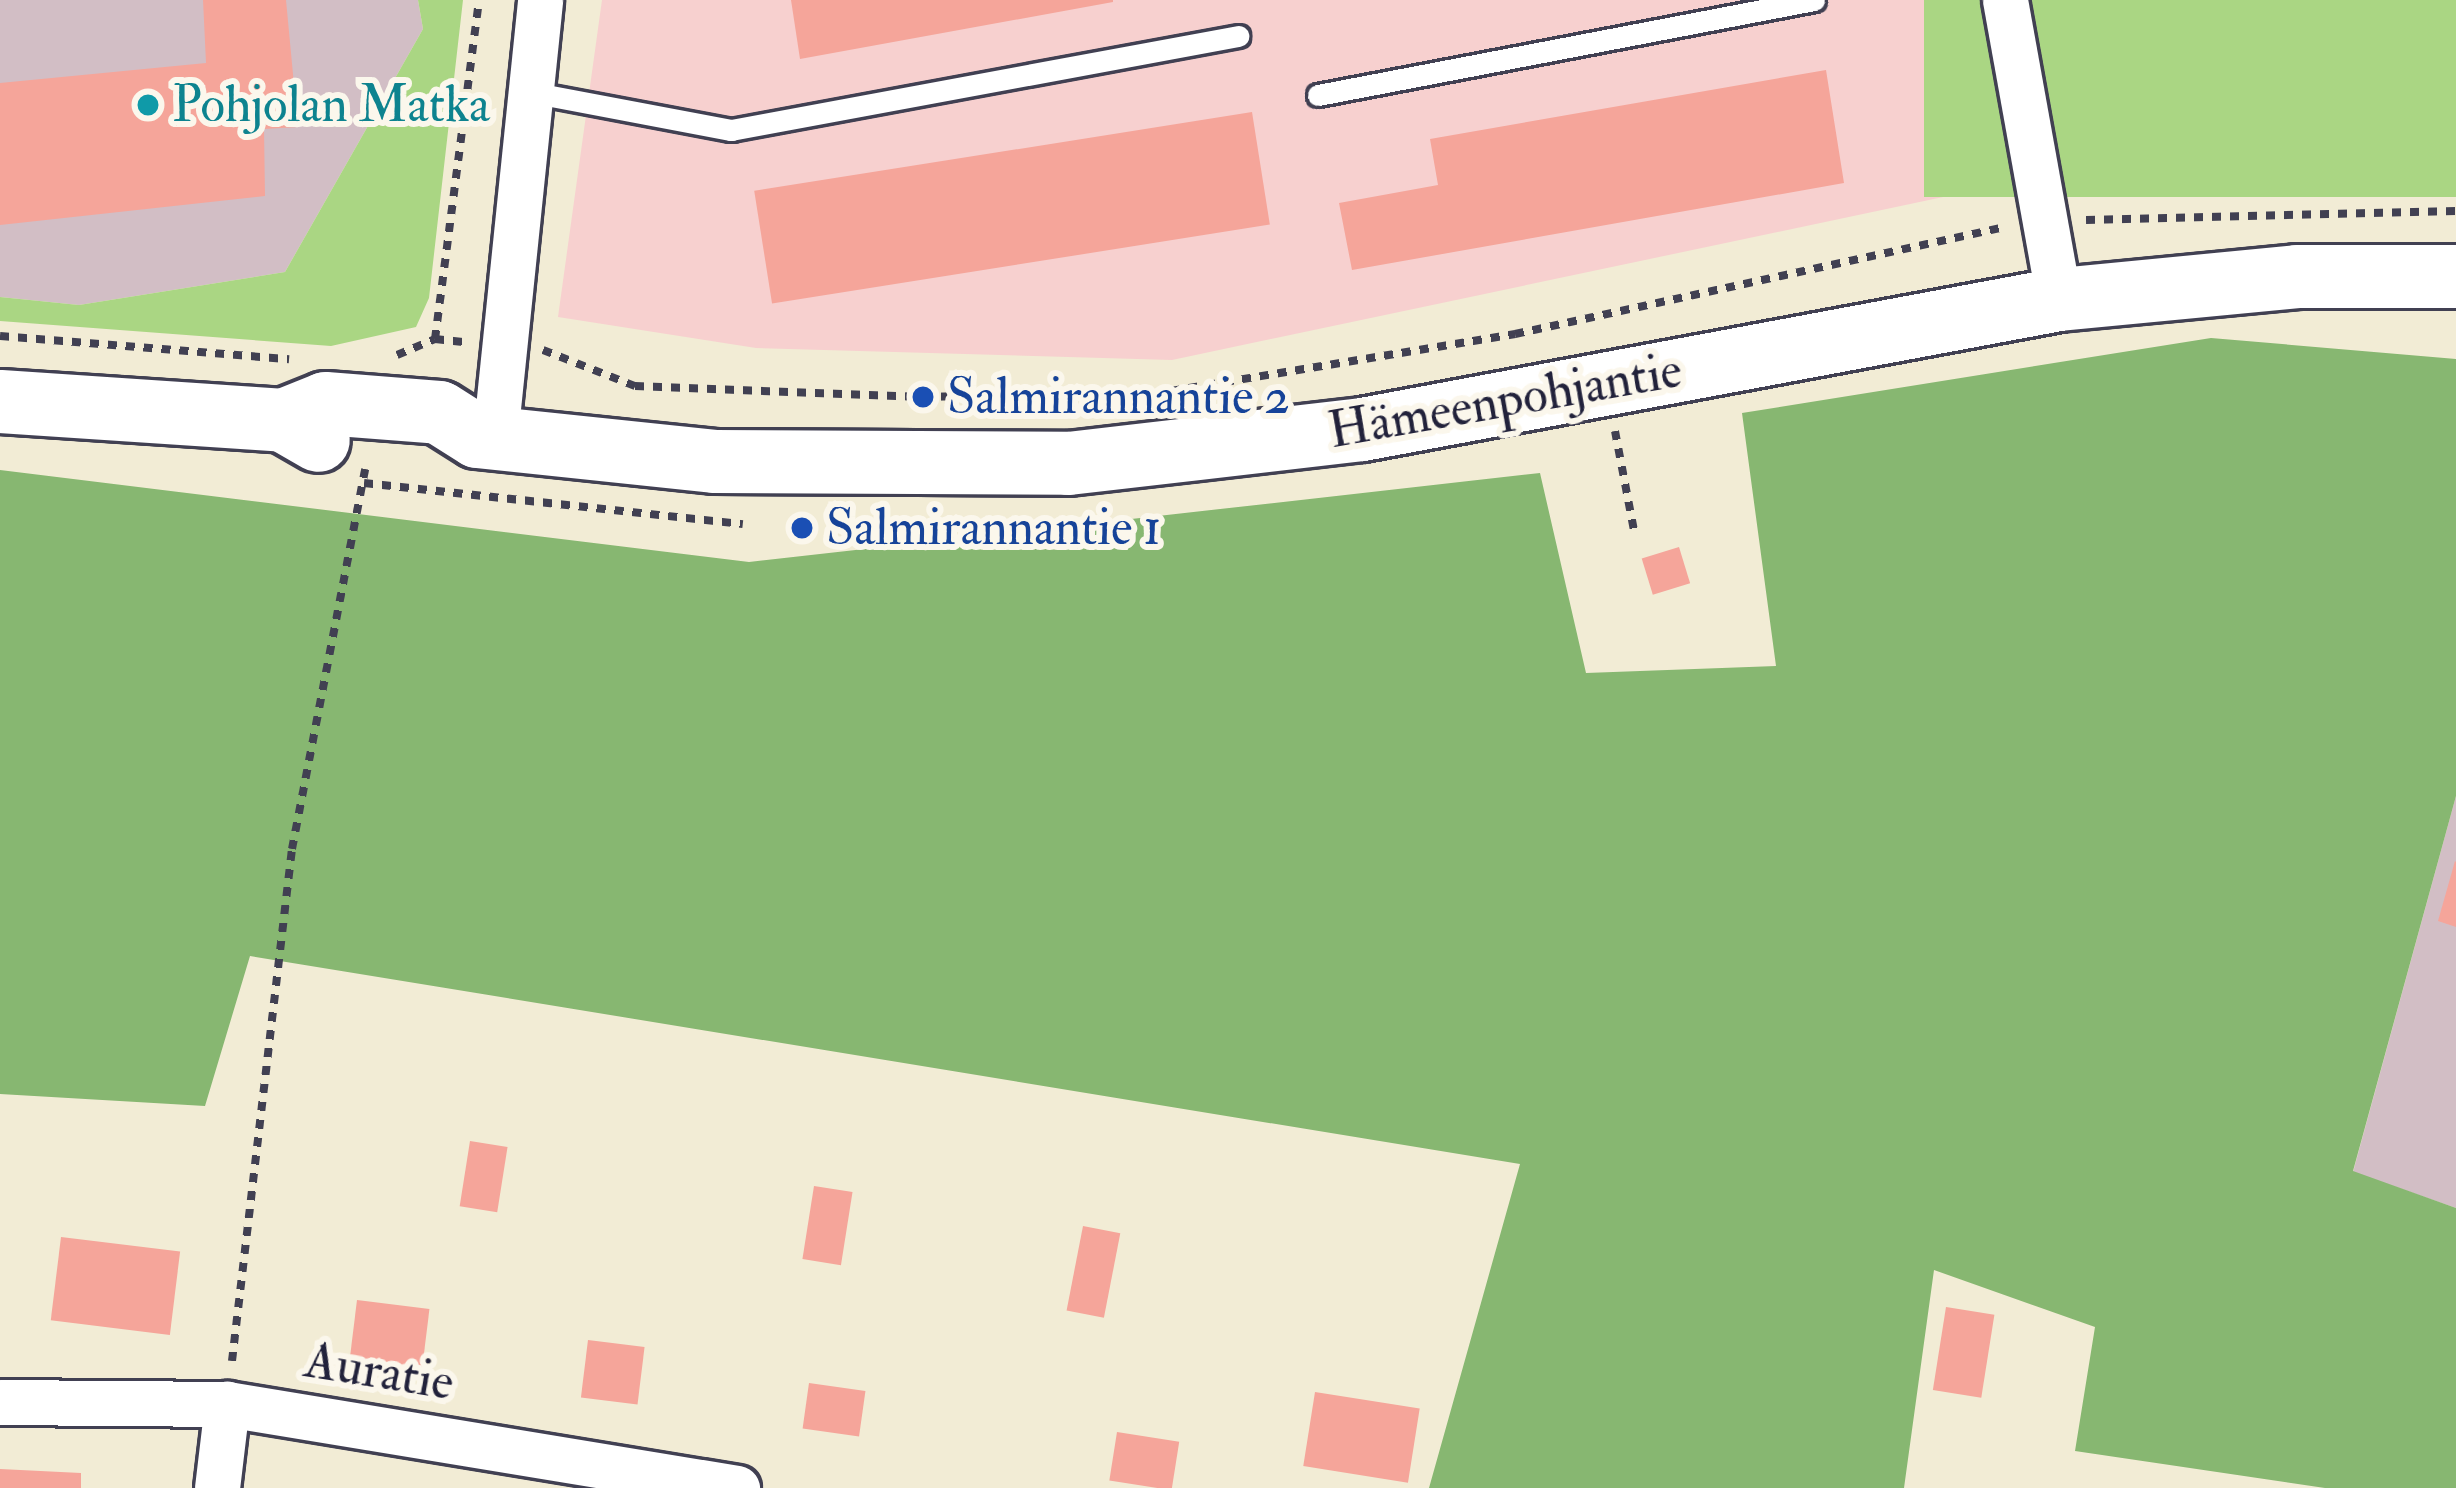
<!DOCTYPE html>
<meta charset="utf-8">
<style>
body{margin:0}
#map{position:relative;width:2456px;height:1488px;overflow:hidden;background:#f2ecd5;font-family:"IM FELL Double Pica",serif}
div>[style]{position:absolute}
.built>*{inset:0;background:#f7d0cf}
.industrial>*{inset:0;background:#d2bec5}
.green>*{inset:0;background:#aad683;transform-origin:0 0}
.forest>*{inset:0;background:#87b771}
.building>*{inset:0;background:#f5a59a;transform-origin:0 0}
.path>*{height:8px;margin-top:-4px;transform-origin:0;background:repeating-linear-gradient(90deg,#414052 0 9px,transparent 0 18px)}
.roads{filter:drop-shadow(3px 0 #414052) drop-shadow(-3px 0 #414052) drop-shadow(0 3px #414052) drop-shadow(0 -3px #414052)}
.lane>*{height:21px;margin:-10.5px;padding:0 10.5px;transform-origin:10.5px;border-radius:10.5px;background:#fff}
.street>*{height:45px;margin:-22.5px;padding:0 22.5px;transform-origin:22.5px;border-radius:22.5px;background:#fff}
.secondary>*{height:63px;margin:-31.5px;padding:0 31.5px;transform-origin:31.5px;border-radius:31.5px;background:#fff}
.dots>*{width:33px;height:33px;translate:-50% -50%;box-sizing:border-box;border:6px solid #fbf7ec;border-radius:50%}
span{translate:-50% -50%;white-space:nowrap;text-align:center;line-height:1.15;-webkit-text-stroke:12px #fbf7ec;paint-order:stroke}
.culture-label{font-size:51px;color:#0d838f}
.left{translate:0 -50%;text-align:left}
.transit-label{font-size:51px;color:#164399}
.street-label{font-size:51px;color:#22223b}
</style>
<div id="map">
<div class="built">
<div style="clip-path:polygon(602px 0,1924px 0,1962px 193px,1172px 360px,756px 348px,558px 317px)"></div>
</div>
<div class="industrial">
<div style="clip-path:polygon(0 0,418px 0,423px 29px,285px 272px,79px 305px,0 297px)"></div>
<div style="clip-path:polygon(2456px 796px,2456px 1208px,2353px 1172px)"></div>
</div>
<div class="green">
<div style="clip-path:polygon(418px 0,463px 0,429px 298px,416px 327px,331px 346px,0 321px,0 297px,79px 305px,285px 272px,423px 29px)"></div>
<div style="left:1924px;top:0;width:532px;height:197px"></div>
</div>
<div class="forest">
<div style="clip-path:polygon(2211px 338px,2456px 359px,2456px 796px,2353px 1171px,2456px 1208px,2456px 1488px,2325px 1488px,2075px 1451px,2095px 1327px,1934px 1270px,1904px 1488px,1429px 1488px,1520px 1164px,250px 956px,205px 1106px,0 1094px,0 470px,749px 562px,1540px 473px,1586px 673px,1776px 666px,1742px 413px)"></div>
</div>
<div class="building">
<div style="clip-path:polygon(203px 0,286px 0,298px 127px,264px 129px,265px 196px,0 225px,0 83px,206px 63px)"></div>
<div style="clip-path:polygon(791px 0,1113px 0,1113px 2px,800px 59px)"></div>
<div style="clip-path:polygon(1826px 70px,1844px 183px,1352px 270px,1339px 203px,1438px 185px,1430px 139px)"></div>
<div style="left:1252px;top:112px;width:114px;height:504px;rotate:81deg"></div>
<div style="left:1679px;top:547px;width:38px;height:39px;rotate:73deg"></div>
<div style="clip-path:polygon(2455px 861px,2456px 862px,2456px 927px,2438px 921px)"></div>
<div style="left:470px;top:1141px;width:38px;height:66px;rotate:9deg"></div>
<div style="left:814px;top:1186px;width:39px;height:74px;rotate:9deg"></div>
<div style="left:1083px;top:1226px;width:38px;height:86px;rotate:11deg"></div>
<div style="left:61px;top:1237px;width:120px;height:84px;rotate:7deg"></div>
<div style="left:357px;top:1300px;width:73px;height:62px;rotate:7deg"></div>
<div style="left:1946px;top:1307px;width:49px;height:84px;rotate:9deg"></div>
<div style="left:588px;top:1340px;width:57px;height:58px;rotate:7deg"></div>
<div style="left:809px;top:1383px;width:57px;height:46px;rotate:8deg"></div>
<div style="left:1315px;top:1392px;width:106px;height:75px;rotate:9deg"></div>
<div style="left:1117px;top:1432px;width:63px;height:49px;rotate:9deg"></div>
<div style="clip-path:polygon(0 1469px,81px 1473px,81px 1488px,0 1488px)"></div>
</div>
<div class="path">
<div style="left:2086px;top:220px;width:370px;rotate:-1.4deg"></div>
<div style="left:0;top:336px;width:290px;rotate:4.6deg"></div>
<div style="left:435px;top:339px;width:342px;rotate:-82.6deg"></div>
<div style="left:543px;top:350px;width:99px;rotate:21.4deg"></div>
<div style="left:635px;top:386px;width:288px;rotate:2.2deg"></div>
<div style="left:923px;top:397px;width:248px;rotate:-1.4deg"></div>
<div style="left:1171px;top:391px;width:349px;rotate:-9.4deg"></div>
<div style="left:1515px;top:334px;width:502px;rotate:-12.32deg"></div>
<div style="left:397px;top:355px;width:41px;rotate:-22.8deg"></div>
<div style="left:435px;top:339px;width:28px;rotate:6deg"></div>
<div style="left:1615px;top:431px;width:107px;rotate:79.2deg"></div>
<div style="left:364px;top:483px;width:381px;rotate:6.2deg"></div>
<div style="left:232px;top:1361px;width:516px;rotate:-83.32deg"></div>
<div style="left:292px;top:849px;width:387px;rotate:-79.1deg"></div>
</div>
<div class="roads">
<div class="lane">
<div style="left:530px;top:92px;width:205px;rotate:10.7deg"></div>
<div style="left:731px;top:130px;width:516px;rotate:-10.5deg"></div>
<div style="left:1318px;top:95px;width:505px;rotate:-10.84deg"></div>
</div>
<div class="street">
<div style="left:2005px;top:0;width:304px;rotate:79.8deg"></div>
<div style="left:495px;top:437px;width:439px;rotate:-84.1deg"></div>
<div style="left:0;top:1402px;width:227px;rotate:0.5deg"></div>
<div style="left:227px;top:1404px;width:517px;rotate:9.35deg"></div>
<div style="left:217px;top:1488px;width:85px;rotate:-83.2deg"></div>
</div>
<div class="secondary">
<div style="left:0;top:401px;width:284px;rotate:3.8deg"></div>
<div style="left:283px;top:420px;width:40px;rotate:29.7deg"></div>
<div style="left:283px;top:420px;width:45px;rotate:-22deg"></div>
<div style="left:325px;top:403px;width:114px;rotate:4.5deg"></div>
<div style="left:439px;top:412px;width:45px;rotate:32.3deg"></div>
<div style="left:477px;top:436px;width:238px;rotate:6deg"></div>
<div style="left:714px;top:461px;width:354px;rotate:0.3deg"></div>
<div style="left:1068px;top:463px;width:296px;rotate:-6.6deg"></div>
<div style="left:1362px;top:429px;width:709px;rotate:-10.57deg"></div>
<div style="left:2059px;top:299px;width:239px;rotate:-5.5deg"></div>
<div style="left:2297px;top:276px;width:159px"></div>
</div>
</div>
<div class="dots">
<div style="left:148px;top:105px;background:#0f9aa8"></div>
<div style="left:923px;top:397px;background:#1a4fb4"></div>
<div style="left:802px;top:528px;background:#1a4fb4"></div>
</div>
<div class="culture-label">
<span class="left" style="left:172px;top:105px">Pohjolan Matka</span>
</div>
<div class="transit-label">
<span class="left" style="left:947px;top:397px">Salmirannantie 2</span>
<span class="left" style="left:826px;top:528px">Salmirannantie 1</span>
</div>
<div class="street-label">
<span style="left:1505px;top:401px;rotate:-10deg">Hämeenpohjantie</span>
<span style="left:379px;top:1372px;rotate:9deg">Auratie</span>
</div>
</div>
